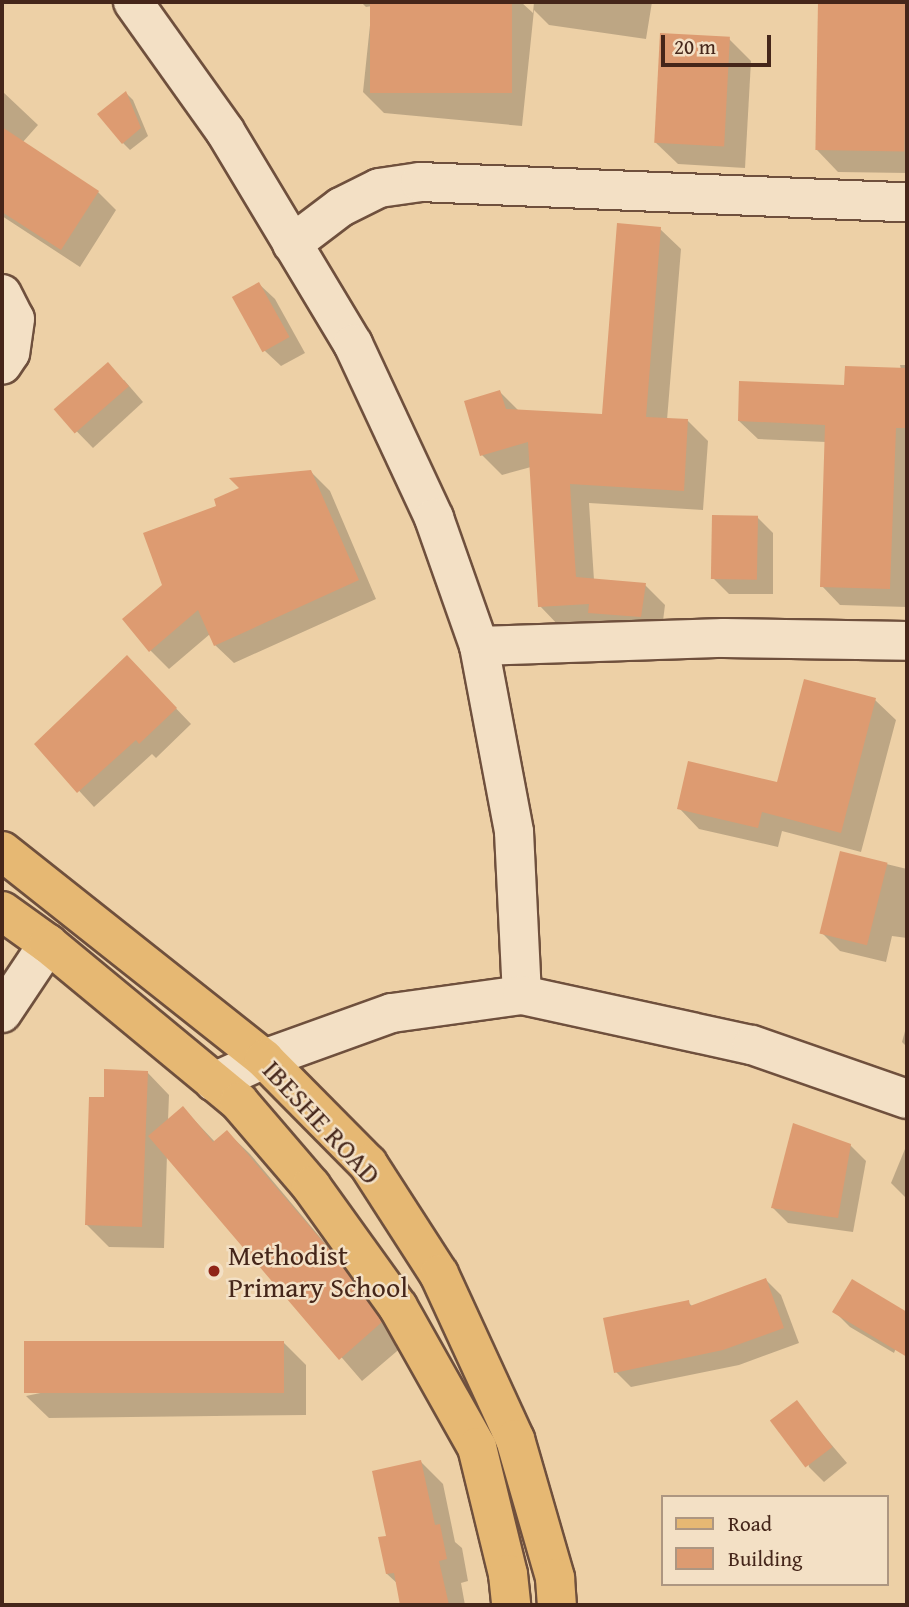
<!DOCTYPE html>
<style>
body{margin:0}
#map{position:relative;width:909px;height:1607px;overflow:hidden;background:#edd0a6;font-family:"Gentium Book Plus",serif}
div>[style]{position:absolute}
.shadow>*{inset:0;background:#0003}
.building>*{inset:0;background:#dd9b71;transform-origin:0 0}
.roads{filter:drop-shadow(2px 0 #6f503d) drop-shadow(-2px 0 #6f503d) drop-shadow(0 2px #6f503d) drop-shadow(0 -2px #6f503d)}
.minor>*{height:38px;margin:-19px;padding:0 19px;transform-origin:19px;border-radius:19px;background:#f3e0c5}
.major>*{height:38px;margin:-19px;padding:0 19px;transform-origin:19px;border-radius:19px;background:#e6b873}
.dots>*{width:19px;height:19px;translate:-50% -50%;box-sizing:border-box;border:4px solid #f3e0c5;border-radius:50%}
span{translate:-50% -50%;white-space:nowrap;text-align:center;line-height:1.15;-webkit-text-stroke:5px #f3e0c5;paint-order:stroke}
.street-label{font-size:28px;color:#45261a}
.poi-label{font-size:28px;color:#45261a}
.left{translate:0 -50%;text-align:left}
.frame{position:absolute;inset:0;border:4px solid #45261a;pointer-events:none}
.legend{position:absolute;left:661px;top:1495px;width:228px;height:91px;box-sizing:border-box;background:#f3e0c5;border:2px solid #ad9681;margin:0;padding:9px 12px;list-style:none;font-size:21px;color:#45261a}
.legend li{display:flex;align-items:center;gap:14px;height:35px}
.legend b{width:35px;border:2px solid #ad9681}
.scale{position:absolute;left:661px;top:35px;width:110px;height:32px;box-sizing:border-box;border:4px solid #45261a;border-top:0;padding-left:9px;font-size:21px;line-height:24px;white-space:nowrap;color:#45261a;-webkit-text-stroke:5px #f3e0c5;paint-order:stroke}
</style>
<div id="map">
<div class="shadow">
<div style="clip-path:polygon(361px 2px,521px 2px,533px 13px,534px 2px,652px 2px,646px 39px,549px 25px,534px 10px,522px 126px,384px 113px,363px 92px,372px 6px,366px 7px)"></div>
<div style="clip-path:polygon(820px 2px,907px 2px,907px 173px,838px 172px,816px 149px)"></div>
<div style="clip-path:polygon(729px 39px,751px 61px,745px 168px,678px 164px,655px 142px)"></div>
<div style="clip-path:polygon(2px 91px,38px 125px,22px 143px,98px 192px,116px 210px,80px 267px,2px 216px)"></div>
<div style="clip-path:polygon(126px 93px,133px 100px,148px 136px,130px 150px,123px 143px)"></div>
<div style="clip-path:polygon(660px 229px,681px 249px,667px 420px,688px 421px,708px 441px,703px 510px,589px 503px,594px 580px,645px 585px,665px 605px,661px 637px,560px 627px,540px 606px,531px 467px,502px 475px,482px 455px,500px 392px,519px 411px,604px 416px)"></div>
<div style="clip-path:polygon(259px 284px,275px 299px,305px 353px,281px 366px,265px 351px)"></div>
<div style="clip-path:polygon(900px 365px,907px 365px,907px 607px,840px 605px,822px 586px,826px 442px,758px 439px,739px 421px,901px 369px)"></div>
<div style="clip-path:polygon(124px 380px,143px 402px,93px 448px,57px 411px)"></div>
<div style="clip-path:polygon(311px 472px,330px 491px,376px 599px,234px 663px,215px 645px,210px 634px,169px 669px,150px 650px,164px 586px)"></div>
<div style="clip-path:polygon(757px 517px,773px 533px,773px 594px,729px 594px,713px 578px)"></div>
<div style="clip-path:polygon(142px 673px,191px 724px,156px 758px,152px 754px,94px 807px,36px 744px)"></div>
<div style="clip-path:polygon(875px 700px,896px 720px,861px 852px,782px 831px,778px 847px,699px 829px,679px 808px,778px 784px)"></div>
<div style="clip-path:polygon(841px 853px,907px 869px,907px 938px,892px 936px,886px 962px,840px 951px,822px 933px)"></div>
<div style="clip-path:polygon(907px 1024px,907px 1047px,902px 1042px)"></div>
<div style="clip-path:polygon(147px 1072px,169px 1095px,168px 1121px,183px 1108px,215px 1142px,227px 1132px,250px 1154px,357px 1281px,403px 1346px,362px 1381px,167px 1155px,164px 1248px,109px 1247px,86px 1224px,105px 1099px)"></div>
<div style="clip-path:polygon(850px 1145px,866px 1161px,853px 1232px,788px 1223px,773px 1208px)"></div>
<div style="clip-path:polygon(905px 1149px,907px 1150px,907px 1199px,891px 1183px)"></div>
<div style="clip-path:polygon(766px 1280px,781px 1295px,799px 1343px,739px 1365px,631px 1387px,616px 1372px,688px 1302px,693px 1307px)"></div>
<div style="clip-path:polygon(834px 1311px,907px 1320px,894px 1353px,850px 1327px)"></div>
<div style="clip-path:polygon(283px 1342px,306px 1365px,306px 1415px,49px 1418px,26px 1396px)"></div>
<div style="clip-path:polygon(796px 1403px,847px 1463px,824px 1482px,809px 1467px)"></div>
<div style="clip-path:polygon(421px 1462px,443px 1484px,455px 1542px,462px 1548px,468px 1581px,461px 1583px,465px 1605px,402px 1605px,398px 1584px,387px 1574px,388px 1537px)"></div>
</div>
<div class="building">
<div style="left:370px;top:2px;width:142px;height:91px"></div>
<div style="left:818px;top:2px;width:89px;height:148px;rotate:1deg"></div>
<div style="left:660px;top:33px;width:70px;height:110px;rotate:3deg"></div>
<div style="clip-path:polygon(126px 91px,141px 128px,122px 144px,97px 114px)"></div>
<div style="clip-path:polygon(2px 127px,99px 191px,61px 250px,2px 212px)"></div>
<div style="clip-path:polygon(617px 223px,661px 227px,646px 417px,688px 419px,684px 491px,570px 484px,576px 577px,646px 583px,641px 617px,588px 613px,589px 604px,538px 607px,528px 442px,480px 456px,464px 401px,500px 390px,506px 409px,602px 414px)"></div>
<div style="left:259px;top:282px;width:63px;height:31px;rotate:61deg"></div>
<div style="left:108px;top:362px;width:32px;height:72px;rotate:49deg"></div>
<div style="clip-path:polygon(845px 366px,907px 368px,907px 428px,896px 428px,890px 589px,820px 587px,825px 425px,738px 421px,739px 381px,844px 385px)"></div>
<div style="clip-path:polygon(311px 470px,359px 580px,214px 646px,198px 610px,149px 652px,122px 619px,162px 585px,143px 533px,216px 506px,214px 499px,239px 488px,229px 478px)"></div>
<div style="left:712px;top:515px;width:46px;height:64px;rotate:1deg"></div>
<div style="clip-path:polygon(127px 655px,177px 708px,139px 744px,136px 740px,77px 793px,34px 744px)"></div>
<div style="clip-path:polygon(804px 679px,876px 698px,841px 833px,762px 812px,758px 828px,677px 809px,688px 761px,777px 782px)"></div>
<div style="left:840px;top:851px;width:49px;height:85px;rotate:14deg"></div>
<div style="clip-path:polygon(104px 1069px,148px 1071px,142px 1227px,85px 1225px,89px 1097px,104px 1097px)"></div>
<div style="clip-path:polygon(183px 1106px,213px 1142px,227px 1130px,335px 1256px,380px 1319px,382px 1322px,339px 1360px,148px 1136px)"></div>
<div style="clip-path:polygon(793px 1123px,851px 1144px,838px 1218px,771px 1208px)"></div>
<div style="clip-path:polygon(766px 1278px,784px 1328px,723px 1350px,614px 1373px,603px 1318px,689px 1300px,690px 1306px)"></div>
<div style="clip-path:polygon(852px 1279px,907px 1312px,907px 1357px,832px 1312px)"></div>
<div style="left:284px;top:1341px;width:52px;height:260px;rotate:90deg"></div>
<div style="left:797px;top:1400px;width:59px;height:34px;rotate:53deg"></div>
<div style="clip-path:polygon(421px 1460px,435px 1525px,440px 1524px,447px 1559px,439px 1561px,449px 1605px,400px 1605px,394px 1573px,386px 1574px,378px 1537px,386px 1536px,372px 1471px)"></div>
</div>
<div class="roads">
<div class="minor">
<div style="left:133px;top:2px;width:158px;rotate:54.5deg"></div>
<div style="left:225px;top:131px;width:249px;rotate:59deg"></div>
<div style="left:353px;top:344px;width:192px;rotate:65deg"></div>
<div style="left:434px;top:518px;width:136px;rotate:70.6deg"></div>
<div style="left:479px;top:646px;width:189px;rotate:79.3deg"></div>
<div style="left:514px;top:832px;width:163px;rotate:87.2deg"></div>
<div style="left:292px;top:244px;width:61px;rotate:-37.1deg"></div>
<div style="left:341px;top:207px;width:42px;rotate:-26.6deg"></div>
<div style="left:379px;top:188px;width:41px;rotate:-8.3deg"></div>
<div style="left:420px;top:182px;width:487px;rotate:2.4deg"></div>
<div style="left:2px;top:294px;width:28px;rotate:63deg"></div>
<div style="left:15px;top:319px;width:34px;rotate:98deg"></div>
<div style="left:10px;top:353px;width:14px;rotate:124deg"></div>
<div style="left:479px;top:646px;width:245px;rotate:-1.9deg"></div>
<div style="left:724px;top:638px;width:183px;rotate:0.9deg"></div>
<div style="left:2px;top:1013px;width:83px;rotate:-56.3deg"></div>
<div style="left:214px;top:1082px;width:55px;rotate:-24.7deg"></div>
<div style="left:264px;top:1059px;width:136px;rotate:-19.8deg"></div>
<div style="left:392px;top:1013px;width:131px;rotate:-7.9deg"></div>
<div style="left:522px;top:995px;width:235px;rotate:12.3deg"></div>
<div style="left:752px;top:1045px;width:164px;rotate:19.2deg"></div>
</div>
<div class="major">
<div style="left:2px;top:851px;width:335px;rotate:38.4deg"></div>
<div style="left:264px;top:1059px;width:148px;rotate:45.3deg"></div>
<div style="left:368px;top:1164px;width:131px;rotate:57.2deg"></div>
<div style="left:439px;top:1274px;width:182px;rotate:65.3deg"></div>
<div style="left:515px;top:1439px;width:145px;rotate:73.9deg"></div>
<div style="left:555px;top:1578px;width:27px;rotate:86deg"></div>
<div style="left:2px;top:911px;width:57px;rotate:35.7deg"></div>
<div style="left:48px;top:944px;width:248px;rotate:39.6deg"></div>
<div style="left:239px;top:1102px;width:111px;rotate:49.4deg"></div>
<div style="left:311px;top:1186px;width:149px;rotate:54.3deg"></div>
<div style="left:398px;top:1307px;width:161px;rotate:60.6deg"></div>
<div style="left:477px;top:1447px;width:131px;rotate:76.3deg"></div>
<div style="left:508px;top:1574px;width:31px;rotate:84deg"></div>
</div>
</div>
<div class="dots">
<div style="left:214px;top:1271px;background:#8f2418"></div>
</div>
<div class="street-label">
<span style="left:322px;top:1122px;rotate:47deg">IBESHE ROAD</span>
</div>
<div class="poi-label">
<span class="left" style="left:228px;top:1271px">Methodist<br>Primary School</span>
</div>
<div class="frame"></div>
<ul class="legend">
<li><b style="height:9px;background:#e6b873"></b>Road</li>
<li><b style="height:19px;background:#dd9b71"></b>Building</li>
</ul>
<div class="scale">20 m</div>
</div>
